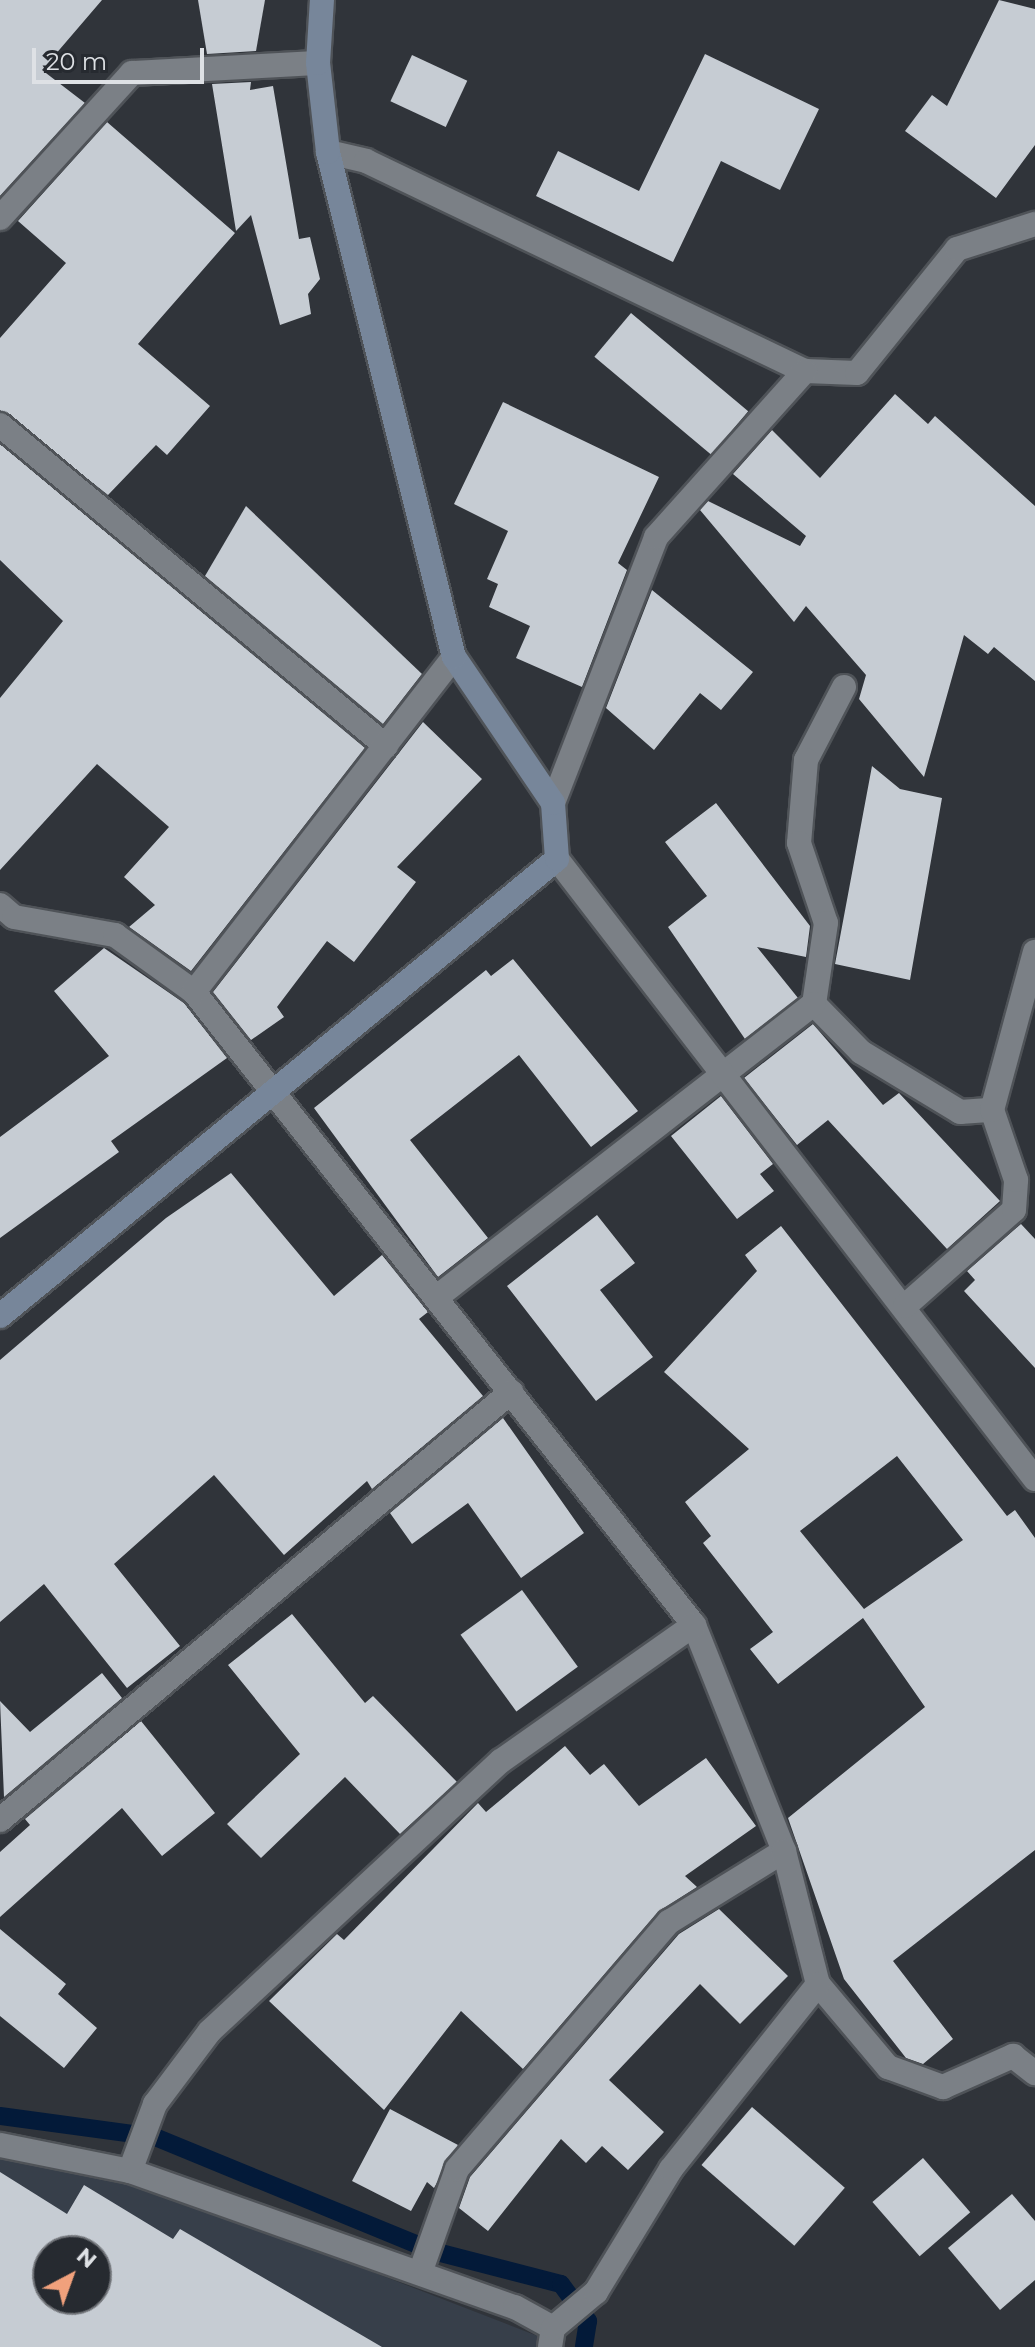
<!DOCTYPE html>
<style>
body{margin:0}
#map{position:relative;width:1035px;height:2347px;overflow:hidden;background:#30343a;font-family:Montserrat,sans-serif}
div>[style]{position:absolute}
.built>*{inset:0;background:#373f4a}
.stream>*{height:18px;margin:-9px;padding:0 9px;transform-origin:9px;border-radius:9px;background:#031a39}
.building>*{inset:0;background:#c6ccd3;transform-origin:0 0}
.roads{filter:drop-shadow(2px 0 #4f5358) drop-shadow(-2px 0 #4f5358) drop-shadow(0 2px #4f5358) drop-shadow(0 -2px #4f5358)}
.lane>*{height:24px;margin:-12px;padding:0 12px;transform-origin:12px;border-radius:12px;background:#7b8086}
.street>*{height:24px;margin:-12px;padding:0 12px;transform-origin:12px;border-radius:12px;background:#7b8086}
.secondary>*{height:24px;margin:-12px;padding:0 12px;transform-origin:12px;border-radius:12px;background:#77869a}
span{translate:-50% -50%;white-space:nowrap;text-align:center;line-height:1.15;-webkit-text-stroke:8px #262a30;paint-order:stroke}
.north{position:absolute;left:32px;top:2235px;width:80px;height:80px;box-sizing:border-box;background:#262a30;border:2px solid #707378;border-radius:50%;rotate:41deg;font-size:22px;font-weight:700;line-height:32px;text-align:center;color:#dee1e5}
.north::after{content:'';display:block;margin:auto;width:28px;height:36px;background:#f1a17c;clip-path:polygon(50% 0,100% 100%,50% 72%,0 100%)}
.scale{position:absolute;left:32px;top:48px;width:172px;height:36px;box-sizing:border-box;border:4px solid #dee1e5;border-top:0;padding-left:10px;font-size:24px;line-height:28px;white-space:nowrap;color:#dee1e5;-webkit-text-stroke:6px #262a30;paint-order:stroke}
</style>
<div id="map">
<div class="built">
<div style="clip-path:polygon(evenodd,0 2153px,141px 2182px,540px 2337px,538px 2347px,0 2347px,0 2153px,48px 2251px,96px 2251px,96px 2299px,48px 2299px,48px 2251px)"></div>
</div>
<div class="stream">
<div style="left:0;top:2116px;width:156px;rotate:7.7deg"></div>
<div style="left:155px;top:2137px;width:300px;rotate:22.3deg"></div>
<div style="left:433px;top:2251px;width:132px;rotate:14.5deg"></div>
<div style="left:561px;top:2284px;width:46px;rotate:53.9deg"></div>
<div style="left:588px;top:2321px;width:26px;rotate:99deg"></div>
</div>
<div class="building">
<div style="clip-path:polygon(0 0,102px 0,42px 70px,85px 103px,0 196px)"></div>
<div style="clip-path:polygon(198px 0,265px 0,256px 51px,207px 54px)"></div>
<div style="clip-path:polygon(999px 0,1035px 9px,1035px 145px,996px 198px,905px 131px,932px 95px,947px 106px)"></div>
<div style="clip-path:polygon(705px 54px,819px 109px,780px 190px,721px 161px,673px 262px,536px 196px,558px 151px,639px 191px)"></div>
<div style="left:412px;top:55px;width:61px;height:51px;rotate:25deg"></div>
<div style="clip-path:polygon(251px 82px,250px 90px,273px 86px,299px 239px,310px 237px,320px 279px,308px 294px,311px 314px,280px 325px,251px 215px,236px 231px,212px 84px)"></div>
<div style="clip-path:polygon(107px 122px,235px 233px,138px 344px,210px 406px,167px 455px,156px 445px,108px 495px,0 410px,0 338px,66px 263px,18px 221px)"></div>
<div style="left:631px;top:313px;width:153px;height:57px;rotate:40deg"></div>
<div style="clip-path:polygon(895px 394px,928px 424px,935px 416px,1035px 506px,1035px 681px,994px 647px,988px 654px,964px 635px,924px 777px,859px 699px,866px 675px,806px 606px,794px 622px,700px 510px,708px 501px,800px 546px,806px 536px,733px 474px,772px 430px,820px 478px)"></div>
<div style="clip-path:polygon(503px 402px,659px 477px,618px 563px,627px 570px,582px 687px,516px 658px,530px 626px,489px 607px,498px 584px,487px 579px,508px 531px,454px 504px)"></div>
<div style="clip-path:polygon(0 444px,365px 748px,191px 971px,129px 927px,155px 905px,124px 877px,169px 827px,97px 764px,0 870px,0 698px,63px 621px,0 560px)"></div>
<div style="clip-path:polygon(246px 506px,422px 674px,383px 724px,205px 576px)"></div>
<div style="clip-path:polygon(652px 590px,753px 672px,721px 710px,700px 693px,654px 750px,606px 708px)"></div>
<div style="clip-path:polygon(423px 722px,482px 779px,397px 867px,416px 882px,354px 962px,327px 941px,277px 1007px,284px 1017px,251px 1040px,213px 992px)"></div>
<div style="clip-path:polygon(872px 766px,900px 789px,942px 798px,910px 980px,835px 964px)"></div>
<div style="clip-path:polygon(716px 803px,810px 926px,806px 957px,757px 947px,798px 998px,745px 1039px,668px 927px,707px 896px,665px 842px)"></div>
<div style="clip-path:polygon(104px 948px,184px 1003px,227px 1058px,111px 1141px,119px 1152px,0 1238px,0 1137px,109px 1056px,54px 991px)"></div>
<div style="clip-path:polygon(513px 959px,638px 1111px,591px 1147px,519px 1055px,410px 1140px,488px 1238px,438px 1277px,314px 1108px,486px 970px,491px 976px)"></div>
<div style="clip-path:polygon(813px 1024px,883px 1105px,899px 1093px,1000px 1201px,947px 1249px,828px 1120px,797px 1145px,744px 1078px)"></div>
<div style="clip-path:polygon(721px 1096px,773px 1164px,760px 1174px,774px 1191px,737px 1219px,671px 1136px)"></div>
<div style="clip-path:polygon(231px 1173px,334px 1296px,382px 1255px,428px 1312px,419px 1319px,483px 1396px,372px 1489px,367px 1481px,284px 1555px,214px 1475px,114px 1564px,180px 1646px,127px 1688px,44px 1584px,0 1622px,0 1360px,166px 1218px)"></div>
<div style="clip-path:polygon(597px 1215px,635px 1263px,600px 1290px,653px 1357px,596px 1401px,507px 1286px)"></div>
<div style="clip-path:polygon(1021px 1224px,1035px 1239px,1035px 1368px,964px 1291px,975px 1280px,967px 1271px)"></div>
<div style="clip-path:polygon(evenodd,781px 1226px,1007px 1516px,1015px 1510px,1035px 1538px,1035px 1850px,893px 1961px,953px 2039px,923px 2064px,906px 2058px,844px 1979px,788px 1818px,925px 1707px,863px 1618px,778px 1684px,750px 1649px,773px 1632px,703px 1543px,711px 1536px,685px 1502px,749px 1449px,664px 1372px,757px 1271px,745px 1255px,781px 1226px,897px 1456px,963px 1540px,864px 1609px,800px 1531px,897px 1456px)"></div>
<div style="clip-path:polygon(503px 1418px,584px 1533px,521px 1578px,468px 1503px,412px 1544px,390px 1513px)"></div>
<div style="left:522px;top:1590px;width:95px;height:76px;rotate:54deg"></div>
<div style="clip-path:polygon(292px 1614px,365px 1703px,373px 1696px,457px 1782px,400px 1834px,345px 1777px,261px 1858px,227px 1824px,300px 1754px,228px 1665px)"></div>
<div style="clip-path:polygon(102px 1673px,122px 1698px,4px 1797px,0 1701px,30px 1732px)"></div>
<div style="clip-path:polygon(141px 1721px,215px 1813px,162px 1856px,122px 1808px,0 1917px,0 1852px,30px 1825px,25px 1819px)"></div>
<div style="clip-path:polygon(565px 1746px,590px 1775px,604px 1764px,639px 1806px,706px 1758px,756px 1826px,685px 1876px,697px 1887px,658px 1912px,523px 2069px,461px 2011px,384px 2110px,269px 2001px,337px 1934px,344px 1940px,478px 1803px,486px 1812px)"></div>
<div style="clip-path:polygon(719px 1909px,788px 1976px,740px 2024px,700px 1984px,609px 2080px,664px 2132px,628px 2170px,602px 2146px,586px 2163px,561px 2139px,488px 2231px,459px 2208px,470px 2177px,679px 1934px)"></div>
<div style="clip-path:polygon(0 1929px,66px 1984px,58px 1994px,97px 2028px,64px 2068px,0 2016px)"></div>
<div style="left:752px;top:2107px;width:123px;height:77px;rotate:41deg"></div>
<div style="clip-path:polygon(390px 2109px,458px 2145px,434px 2188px,427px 2182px,411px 2211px,352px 2181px)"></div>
<div style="left:923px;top:2158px;width:72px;height:67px;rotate:49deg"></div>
<div style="clip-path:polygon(evenodd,0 2172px,67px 2214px,84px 2185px,173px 2239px,180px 2229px,382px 2347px,0 2347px,0 2172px,48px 2251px,96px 2251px,96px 2299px,48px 2299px,48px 2251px)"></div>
<div style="clip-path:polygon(1012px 2194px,1035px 2221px,1035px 2280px,1000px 2310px,948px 2248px)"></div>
</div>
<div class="roads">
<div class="lane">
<div style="left:844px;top:687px;width:82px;rotate:117.5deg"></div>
<div style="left:806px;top:760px;width:83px;rotate:94.8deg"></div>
<div style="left:799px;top:843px;width:84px;rotate:71.4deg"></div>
<div style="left:826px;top:923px;width:82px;rotate:98.4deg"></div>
<div style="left:814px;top:1004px;width:67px;rotate:45.6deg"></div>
<div style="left:861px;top:1052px;width:116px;rotate:31.2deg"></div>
<div style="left:960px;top:1112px;width:32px;rotate:-4deg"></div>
<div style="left:437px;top:1297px;width:477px;rotate:-37.9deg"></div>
<div style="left:420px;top:2273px;width:110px;rotate:-70.4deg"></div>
<div style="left:457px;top:2169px;width:326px;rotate:-49.4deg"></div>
<div style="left:669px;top:1922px;width:135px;rotate:-31.7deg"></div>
</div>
<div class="street">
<div style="left:328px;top:152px;width:39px;rotate:13deg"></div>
<div style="left:366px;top:161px;width:487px;rotate:25.6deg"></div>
<div style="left:805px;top:371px;width:52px;rotate:2.2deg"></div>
<div style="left:857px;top:373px;width:159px;rotate:-51.1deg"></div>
<div style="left:957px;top:249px;width:82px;rotate:-17.8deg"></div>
<div style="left:0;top:218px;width:196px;rotate:-47.7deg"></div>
<div style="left:132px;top:73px;width:186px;rotate:-3.1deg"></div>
<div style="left:0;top:425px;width:502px;rotate:39.75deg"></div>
<div style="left:553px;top:803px;width:285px;rotate:-68.8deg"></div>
<div style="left:656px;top:537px;width:223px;rotate:-48.1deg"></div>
<div style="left:557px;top:859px;width:783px;rotate:52.37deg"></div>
<div style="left:0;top:905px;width:18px;rotate:41deg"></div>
<div style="left:14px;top:917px;width:103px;rotate:10.1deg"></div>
<div style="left:115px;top:935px;width:97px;rotate:35.8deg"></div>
<div style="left:194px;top:992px;width:807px;rotate:51.7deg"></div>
<div style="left:694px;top:1625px;width:243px;rotate:68.3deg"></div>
<div style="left:784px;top:1851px;width:137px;rotate:75.7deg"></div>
<div style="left:818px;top:1984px;width:109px;rotate:49.9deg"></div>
<div style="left:888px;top:2067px;width:59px;rotate:20deg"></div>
<div style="left:943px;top:2087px;width:77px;rotate:-23.9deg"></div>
<div style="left:1013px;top:2056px;width:28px;rotate:38deg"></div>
<div style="left:194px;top:992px;width:424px;rotate:-52.2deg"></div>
<div style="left:905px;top:1306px;width:145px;rotate:-41.4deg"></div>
<div style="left:1014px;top:1210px;width:30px;rotate:-86deg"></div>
<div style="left:1016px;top:1180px;width:74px;rotate:-108.9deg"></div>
<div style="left:992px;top:1110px;width:164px;rotate:-74.8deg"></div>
<div style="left:0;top:1820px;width:667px;rotate:-39.95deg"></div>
<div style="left:0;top:2145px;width:133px;rotate:11.3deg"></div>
<div style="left:130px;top:2171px;width:408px;rotate:19.5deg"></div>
<div style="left:515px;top:2307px;width:43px;rotate:28.9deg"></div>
<div style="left:553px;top:2328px;width:19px;rotate:99deg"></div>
<div style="left:130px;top:2171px;width:72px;rotate:-69.5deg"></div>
<div style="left:155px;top:2104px;width:91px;rotate:-53deg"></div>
<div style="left:210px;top:2031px;width:397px;rotate:-42.9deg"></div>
<div style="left:501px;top:1761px;width:236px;rotate:-35.2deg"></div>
<div style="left:553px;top:2328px;width:56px;rotate:-39.9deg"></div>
<div style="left:596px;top:2292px;width:144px;rotate:-58.6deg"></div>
<div style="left:671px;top:2169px;width:236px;rotate:-51.5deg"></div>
</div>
<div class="secondary">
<div style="left:0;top:1316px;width:720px;rotate:-39.37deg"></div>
<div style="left:557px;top:859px;width:56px;rotate:-94.1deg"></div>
<div style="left:553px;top:803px;width:176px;rotate:-124.1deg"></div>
<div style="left:454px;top:657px;width:520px;rotate:-104.01deg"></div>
<div style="left:328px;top:152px;width:90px;rotate:-96.4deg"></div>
<div style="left:318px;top:63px;width:63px;rotate:-86.4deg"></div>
</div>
</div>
<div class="north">N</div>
<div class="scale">20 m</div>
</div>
